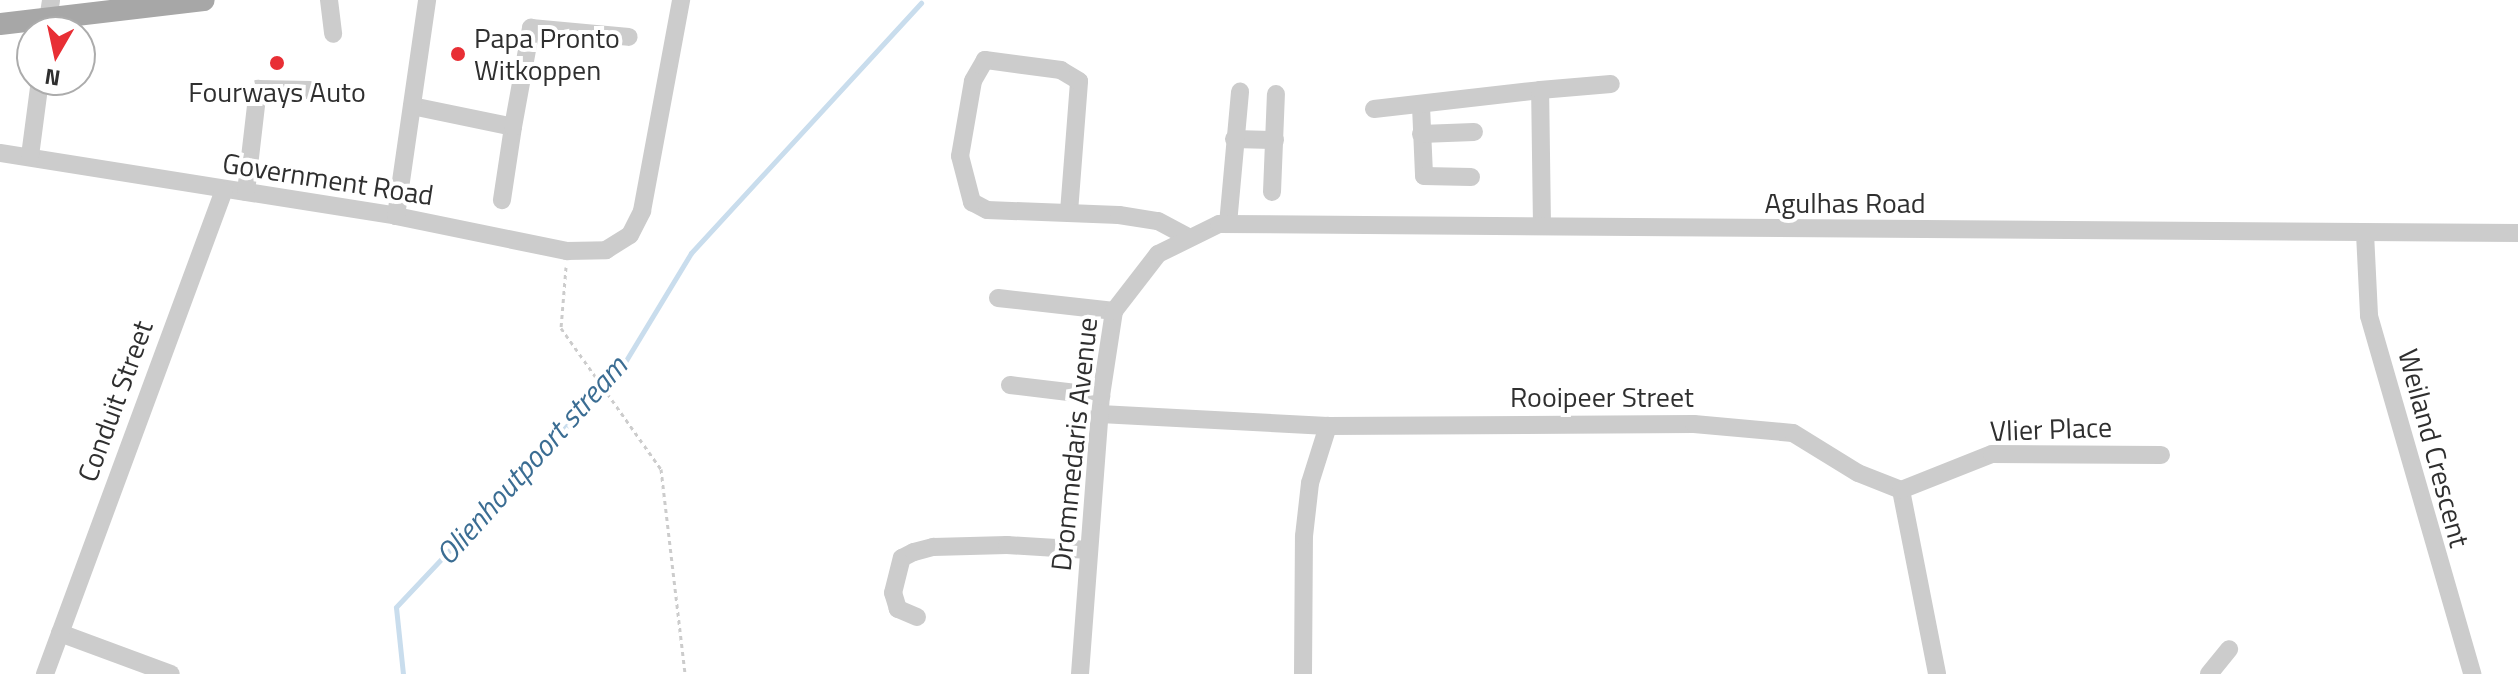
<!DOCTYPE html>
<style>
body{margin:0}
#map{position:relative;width:2518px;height:674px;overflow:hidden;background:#fff;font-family:"Titillium Web",sans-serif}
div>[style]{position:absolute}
.stream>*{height:5px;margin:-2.5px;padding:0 2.5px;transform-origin:2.5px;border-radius:2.5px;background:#c9dded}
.path>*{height:3px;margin-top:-1.5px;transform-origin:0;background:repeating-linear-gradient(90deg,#ccc 0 4px,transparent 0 8px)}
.minor>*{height:18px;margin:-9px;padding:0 9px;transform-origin:9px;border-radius:9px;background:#ccc}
.major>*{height:22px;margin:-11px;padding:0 11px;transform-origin:11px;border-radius:11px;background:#a7a7a7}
.dots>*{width:22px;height:22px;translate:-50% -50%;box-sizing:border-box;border:4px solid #fff;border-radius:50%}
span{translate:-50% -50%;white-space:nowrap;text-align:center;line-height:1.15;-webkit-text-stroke:8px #fff;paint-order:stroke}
.poi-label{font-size:28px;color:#2f2f2f}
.left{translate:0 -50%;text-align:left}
.street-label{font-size:28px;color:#2f2f2f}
.water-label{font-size:30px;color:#3b6d93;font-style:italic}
.north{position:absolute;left:16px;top:16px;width:80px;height:80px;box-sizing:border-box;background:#fff;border:2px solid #acacac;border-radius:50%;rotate:189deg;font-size:22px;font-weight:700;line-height:32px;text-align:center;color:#2f2f2f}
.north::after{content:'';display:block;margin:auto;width:28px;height:36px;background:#e82f35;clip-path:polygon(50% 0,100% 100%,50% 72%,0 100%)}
</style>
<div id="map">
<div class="stream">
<div style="left:403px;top:674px;width:67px;rotate:-96deg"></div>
<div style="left:396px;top:607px;width:330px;rotate:-46.7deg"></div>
<div style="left:622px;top:367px;width:133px;rotate:-58.8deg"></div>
<div style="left:691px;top:253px;width:340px;rotate:-47.4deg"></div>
</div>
<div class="path">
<div style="left:566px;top:267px;width:61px;rotate:94.7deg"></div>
<div style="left:561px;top:328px;width:173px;rotate:54.7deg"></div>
<div style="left:661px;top:469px;width:206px;rotate:83.3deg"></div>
</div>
<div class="minor">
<div style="left:329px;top:0;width:34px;rotate:83deg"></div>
<div style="left:46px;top:32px;width:32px;rotate:-81deg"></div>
<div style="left:412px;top:106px;width:103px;rotate:11.7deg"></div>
<div style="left:513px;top:127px;width:74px;rotate:98.6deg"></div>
<div style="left:1421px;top:106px;width:70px;rotate:87.5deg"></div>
<div style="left:1424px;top:176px;width:47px;rotate:1.2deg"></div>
<div style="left:1374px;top:109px;width:167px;rotate:-6.5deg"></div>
<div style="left:513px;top:127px;width:101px;rotate:-79.7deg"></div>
<div style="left:531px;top:28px;width:98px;rotate:5.2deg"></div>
<div style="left:1421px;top:134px;width:53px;rotate:-2.2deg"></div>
<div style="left:1234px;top:139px;width:41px;rotate:1.4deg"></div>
<div style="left:0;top:153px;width:401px;rotate:9deg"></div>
<div style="left:396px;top:216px;width:175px;rotate:11.6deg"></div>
<div style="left:567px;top:251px;width:39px;rotate:-1deg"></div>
<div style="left:606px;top:250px;width:28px;rotate:-32deg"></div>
<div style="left:630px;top:235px;width:27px;rotate:-63deg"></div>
<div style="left:642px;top:211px;width:215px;rotate:-79.5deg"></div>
<div style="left:30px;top:156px;width:77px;rotate:-82.5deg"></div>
<div style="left:246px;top:192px;width:104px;rotate:-83.4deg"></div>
<div style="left:258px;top:89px;width:52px;rotate:1.1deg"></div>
<div style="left:1272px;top:192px;width:98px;rotate:-87.7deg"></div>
<div style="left:1069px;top:212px;width:131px;rotate:-85.6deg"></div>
<div style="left:1079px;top:81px;width:21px;rotate:-149deg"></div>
<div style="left:1061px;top:70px;width:77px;rotate:-172.5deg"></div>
<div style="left:985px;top:60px;width:24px;rotate:120deg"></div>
<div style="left:973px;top:81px;width:76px;rotate:99.8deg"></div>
<div style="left:960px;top:156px;width:48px;rotate:75.4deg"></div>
<div style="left:972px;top:202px;width:17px;rotate:28deg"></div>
<div style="left:987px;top:210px;width:132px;rotate:2.2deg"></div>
<div style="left:1119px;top:215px;width:39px;rotate:9deg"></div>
<div style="left:1158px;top:221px;width:34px;rotate:28deg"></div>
<div style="left:396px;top:216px;width:218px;rotate:-81.8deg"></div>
<div style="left:1228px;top:224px;width:133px;rotate:-84.8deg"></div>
<div style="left:1542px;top:226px;width:136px;rotate:-90.8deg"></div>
<div style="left:1540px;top:90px;width:71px;rotate:-4.8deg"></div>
<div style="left:2365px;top:233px;width:83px;rotate:87.2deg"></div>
<div style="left:2369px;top:316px;width:373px;rotate:73.9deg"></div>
<div style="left:998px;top:298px;width:117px;rotate:6.4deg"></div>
<div style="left:1010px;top:385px;width:92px;rotate:6.9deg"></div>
<div style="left:1100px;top:414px;width:228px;rotate:3deg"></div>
<div style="left:1328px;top:426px;width:366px;rotate:-0.3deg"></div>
<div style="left:1694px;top:424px;width:99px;rotate:5.2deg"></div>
<div style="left:1793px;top:433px;width:76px;rotate:31.6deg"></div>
<div style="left:1858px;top:473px;width:46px;rotate:21.6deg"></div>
<div style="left:1901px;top:490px;width:187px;rotate:78.9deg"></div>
<div style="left:1901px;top:490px;width:98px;rotate:-21.6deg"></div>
<div style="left:1992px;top:454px;width:169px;rotate:0.3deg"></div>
<div style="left:917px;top:617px;width:21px;rotate:-157deg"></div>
<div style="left:898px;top:609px;width:17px;rotate:-107deg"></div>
<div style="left:893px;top:593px;width:36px;rotate:-76deg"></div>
<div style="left:902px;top:558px;width:13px;rotate:-27deg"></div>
<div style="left:914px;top:552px;width:20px;rotate:-15deg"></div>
<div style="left:933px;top:547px;width:74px;rotate:-1.5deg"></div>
<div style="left:1007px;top:545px;width:82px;rotate:3.5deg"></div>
<div style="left:60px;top:633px;width:118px;rotate:20.3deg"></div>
<div style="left:45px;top:674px;width:516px;rotate:-69.7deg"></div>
<div style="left:1080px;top:674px;width:279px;rotate:-85.7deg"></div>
<div style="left:1101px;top:396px;width:86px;rotate:-81.3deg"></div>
<div style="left:1114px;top:311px;width:72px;rotate:-52.3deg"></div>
<div style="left:1158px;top:254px;width:68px;rotate:-26.2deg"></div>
<div style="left:1219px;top:224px;width:1299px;rotate:0.4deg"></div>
<div style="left:1303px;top:674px;width:138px;rotate:-89.6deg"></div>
<div style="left:1304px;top:536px;width:53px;rotate:-83.5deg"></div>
<div style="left:1310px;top:483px;width:60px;rotate:-72.5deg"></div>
<div style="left:2209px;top:674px;width:32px;rotate:-51deg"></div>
</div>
<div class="major">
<div style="left:0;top:24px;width:205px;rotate:-6.7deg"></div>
</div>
<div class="dots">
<div style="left:458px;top:54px;background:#e82f35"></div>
<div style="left:277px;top:63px;background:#e82f35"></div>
</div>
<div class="poi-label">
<span class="left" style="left:474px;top:54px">Papa Pronto<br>Witkoppen</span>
<span style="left:277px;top:92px">Fourways Auto</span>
</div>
<div class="street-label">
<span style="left:328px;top:179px;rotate:9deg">Government Road</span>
<span style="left:1845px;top:203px">Agulhas Road</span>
<span style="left:1602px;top:397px">Rooipeer Street</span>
<span style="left:115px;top:401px;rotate:-70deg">Conduit Street</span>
<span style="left:2051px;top:429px;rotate:-2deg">Vlier Place</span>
<span style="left:1074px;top:444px;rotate:-84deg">Drommedaris Avenue</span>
<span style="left:2434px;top:448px;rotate:75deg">Weiland Crescent</span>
</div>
<div class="water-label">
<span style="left:531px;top:460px;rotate:-48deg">Olienhoutpoort stream</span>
</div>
<div class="north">N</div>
</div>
